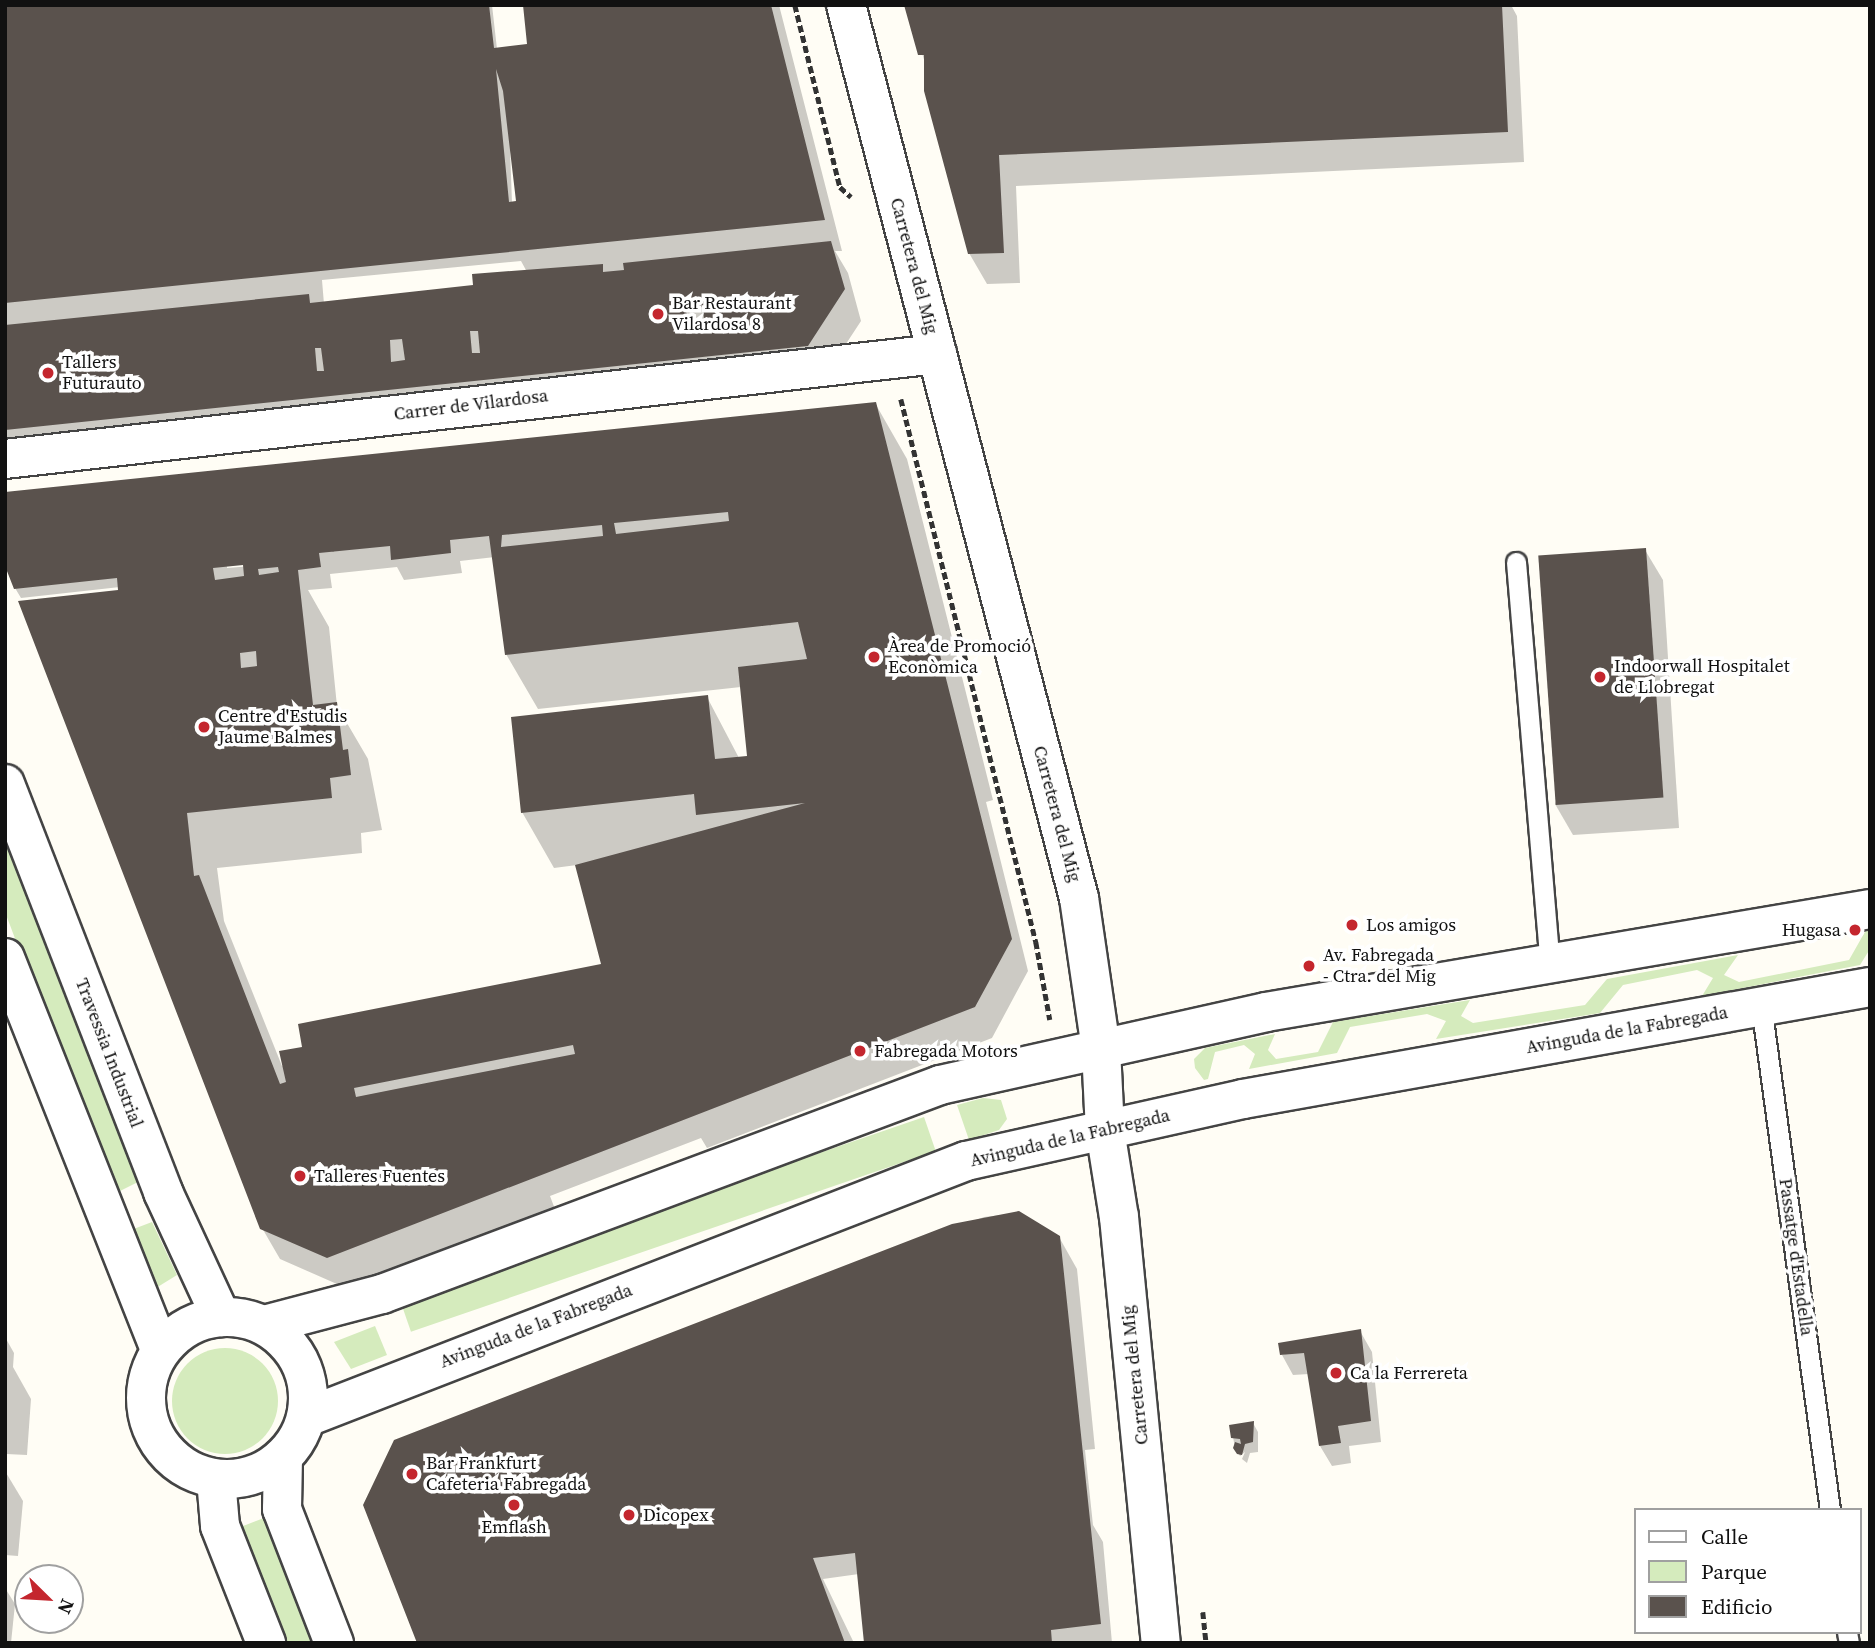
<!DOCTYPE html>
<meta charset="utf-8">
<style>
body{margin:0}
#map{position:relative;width:1875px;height:1648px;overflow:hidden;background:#fffdf5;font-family:"Source Serif 4",serif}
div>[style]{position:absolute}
.green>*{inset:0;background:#d5ebbd;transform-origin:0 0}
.round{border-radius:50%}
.shadow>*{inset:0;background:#0003}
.building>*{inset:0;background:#5a524d;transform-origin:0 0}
.path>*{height:4.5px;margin-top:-2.25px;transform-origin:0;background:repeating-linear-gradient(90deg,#333 0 7px,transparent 0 10.5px)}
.roads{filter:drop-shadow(2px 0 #444) drop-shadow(-2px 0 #444) drop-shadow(0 2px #444) drop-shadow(0 -2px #444)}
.service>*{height:19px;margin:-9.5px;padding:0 9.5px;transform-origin:9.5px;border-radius:9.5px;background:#fff}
.minor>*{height:38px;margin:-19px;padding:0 19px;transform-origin:19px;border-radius:19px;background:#fff}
.tertiary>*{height:38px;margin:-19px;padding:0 19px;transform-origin:19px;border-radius:19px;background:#fff}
.tertiary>.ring{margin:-19px;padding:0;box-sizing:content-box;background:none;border:38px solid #fff;border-radius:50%}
.dots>*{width:19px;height:19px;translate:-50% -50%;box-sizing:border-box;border:4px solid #fff;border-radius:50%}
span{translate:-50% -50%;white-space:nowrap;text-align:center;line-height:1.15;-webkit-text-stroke:7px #fff;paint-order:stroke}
.street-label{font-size:18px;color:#111}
.poi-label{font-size:18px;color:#111}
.left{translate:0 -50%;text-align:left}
.right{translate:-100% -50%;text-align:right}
.frame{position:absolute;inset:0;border:7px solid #111;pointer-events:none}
.legend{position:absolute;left:1634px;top:1508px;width:228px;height:126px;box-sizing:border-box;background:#fff;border:2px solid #a0a0a0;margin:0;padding:9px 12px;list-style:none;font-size:21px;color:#111}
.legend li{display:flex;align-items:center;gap:14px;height:35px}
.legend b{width:35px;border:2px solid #a0a0a0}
.north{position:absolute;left:14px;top:1564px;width:70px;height:70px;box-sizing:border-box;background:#fff;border:2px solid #a0a0a0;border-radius:50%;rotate:114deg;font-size:19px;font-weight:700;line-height:28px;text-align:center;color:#111}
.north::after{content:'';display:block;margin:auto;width:24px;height:32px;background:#c4262e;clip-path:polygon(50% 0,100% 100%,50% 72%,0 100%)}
</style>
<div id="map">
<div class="green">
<div style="clip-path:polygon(5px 841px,138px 1182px,112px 1195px,5px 912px)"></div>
<div style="clip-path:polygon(1866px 930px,1870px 930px,1870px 949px,1860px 965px,1702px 996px,1713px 978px,1697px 970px,1623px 985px,1600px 1013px,1436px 1039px,1446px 1021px,1427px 1014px,1350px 1027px,1337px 1053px,1249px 1069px,1255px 1054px,1244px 1045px,1215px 1052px,1208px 1079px,1204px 1080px,1195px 1068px,1194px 1059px,1205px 1048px,1275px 1034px,1268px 1050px,1276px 1059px,1318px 1052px,1333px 1022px,1470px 1000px,1461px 1016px,1473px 1023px,1585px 1005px,1607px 979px,1738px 955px,1724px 975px,1739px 982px,1849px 960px)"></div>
<div style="clip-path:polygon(983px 1098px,1001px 1100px,1007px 1119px,999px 1130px,969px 1140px,957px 1105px)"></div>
<div style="left:924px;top:1117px;width:36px;height:555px;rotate:71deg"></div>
<div style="clip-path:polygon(152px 1222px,177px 1275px,156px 1288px,131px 1230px)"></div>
<div style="clip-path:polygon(375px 1326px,387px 1355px,351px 1369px,334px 1342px)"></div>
<div class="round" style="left:172px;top:1348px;width:106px;height:106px"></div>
<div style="left:264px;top:1518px;width:134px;height:24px;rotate:69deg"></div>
</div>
<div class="shadow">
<div style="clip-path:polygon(evenodd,5px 5px,492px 5px,497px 49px,529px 46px,525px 5px,779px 5px,842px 251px,835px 251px,848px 273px,861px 321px,825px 376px,5px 440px,5px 5px,510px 147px,518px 203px,512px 203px,510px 147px,5px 5px,521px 261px,527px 272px,472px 287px,324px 304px,322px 280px,521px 261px)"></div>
<div style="clip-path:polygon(907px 5px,1511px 5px,1517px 16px,1524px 162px,1016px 186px,1020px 283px,987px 284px,969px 253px,926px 66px)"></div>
<div style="clip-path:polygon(evenodd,875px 403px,907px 459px,993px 800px,986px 802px,1028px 971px,992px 1038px,707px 1148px,701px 1138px,550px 1196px,564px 1233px,346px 1288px,280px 1259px,262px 1228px,120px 587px,21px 598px,15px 588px,875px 403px,495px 557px,506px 654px,538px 709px,741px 687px,749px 757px,739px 758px,707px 697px,522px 812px,554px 868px,577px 865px,603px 965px,282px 1066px,224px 921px,217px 868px,362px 853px,361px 833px,382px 830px,368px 759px,337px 706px,329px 627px,308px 590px,332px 588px,330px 574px,397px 567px,404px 580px,462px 573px,460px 561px,495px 557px,875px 403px,251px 562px,252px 566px,227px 568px,227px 565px,251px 562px)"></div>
<div style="clip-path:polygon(1645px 550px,1663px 580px,1679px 828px,1573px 835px,1555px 804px)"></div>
<div style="clip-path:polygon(1019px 1213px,1059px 1237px,1077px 1269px,1095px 1449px,1085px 1450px,1093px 1525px,1103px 1542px,1112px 1643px,865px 1643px,859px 1574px,823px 1579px,854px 1643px,418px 1643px,815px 1279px,984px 1217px)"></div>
<div style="clip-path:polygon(1360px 1331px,1372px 1352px,1381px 1442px,1349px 1446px,1351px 1463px,1332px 1466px,1320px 1446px,1309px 1374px,1293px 1375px,1282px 1355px)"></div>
<div style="clip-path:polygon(5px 1337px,14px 1353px,13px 1367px,31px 1399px,27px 1455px,6px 1454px,5px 1464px)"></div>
<div style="clip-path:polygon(1253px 1423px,1258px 1432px,1258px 1452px,1250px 1453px,1247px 1463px,1242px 1459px,1245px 1452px,1240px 1456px,1235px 1448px,1233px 1437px)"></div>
<div style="clip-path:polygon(5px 1471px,23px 1501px,18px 1556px,5px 1555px)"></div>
<div style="clip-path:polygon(5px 1588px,15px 1604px,11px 1643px,5px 1643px)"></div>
</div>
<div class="building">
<div style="clip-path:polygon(evenodd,5px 5px,489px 5px,494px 48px,527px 44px,523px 5px,771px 5px,825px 220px,5px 303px,5px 5px,496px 69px,503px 91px,516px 201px,509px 202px,496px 69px)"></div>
<div style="clip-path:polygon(904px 5px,1502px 5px,1508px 132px,999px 155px,1004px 253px,968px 254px,924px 91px,924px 55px,918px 55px)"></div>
<div style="clip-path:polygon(evenodd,831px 241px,845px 289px,808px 346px,5px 430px,5px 325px,309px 294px,310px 303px,473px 285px,472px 274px,603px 264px,603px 272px,624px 270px,623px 263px,831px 241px,703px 307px,704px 320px,688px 322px,686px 309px,703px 307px,831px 241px,470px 331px,478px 331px,480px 353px,472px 353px,470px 331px,831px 241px,402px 339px,405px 360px,391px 362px,390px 340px,402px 339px,831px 241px,315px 348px,321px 348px,324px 371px,317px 371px,315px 348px)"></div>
<div style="clip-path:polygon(evenodd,876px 402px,1012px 939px,975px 1007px,327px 1258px,260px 1229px,18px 601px,118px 590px,117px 578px,14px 589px,5px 566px,5px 492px,876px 402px,728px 512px,729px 521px,616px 534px,614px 523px,728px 512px,876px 402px,602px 525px,603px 536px,501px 547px,502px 535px,602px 525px,876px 402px,489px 536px,505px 655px,798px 622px,807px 659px,738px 667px,747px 756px,715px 759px,708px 695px,511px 717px,521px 813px,694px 794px,696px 815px,805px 803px,575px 865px,601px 964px,298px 1024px,302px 1047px,279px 1051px,286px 1082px,280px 1084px,199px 875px,194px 876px,187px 813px,332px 798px,330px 778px,351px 775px,348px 749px,343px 750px,337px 702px,313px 705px,298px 570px,321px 567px,319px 553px,390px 546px,391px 560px,451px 553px,450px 540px,489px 536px,876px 402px,243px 565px,244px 576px,215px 580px,213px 568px,243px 565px,876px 402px,278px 567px,279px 572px,259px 575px,258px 569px,278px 567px,876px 402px,256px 651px,257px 666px,241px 668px,240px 653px,256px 651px,876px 402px,573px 1045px,575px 1054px,406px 1087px,356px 1097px,354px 1088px,573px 1045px)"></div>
<div style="left:1646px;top:548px;width:250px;height:108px;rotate:86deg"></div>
<div style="clip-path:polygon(1019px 1211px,1060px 1236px,1101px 1624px,1051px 1630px,1052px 1643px,864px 1643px,855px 1553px,813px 1558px,845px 1643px,417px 1643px,363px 1505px,394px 1440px,952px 1224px)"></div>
<div style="clip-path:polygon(1361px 1329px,1371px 1421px,1338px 1426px,1341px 1443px,1319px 1446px,1304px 1353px,1280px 1355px,1278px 1343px)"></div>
<div style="clip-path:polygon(1254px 1421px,1253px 1442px,1245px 1444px,1242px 1455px,1237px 1454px,1233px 1448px,1235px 1442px,1241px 1444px,1240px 1439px,1231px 1438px,1229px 1425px)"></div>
</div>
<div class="path">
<div style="left:795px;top:5px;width:187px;rotate:76.1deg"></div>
<div style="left:840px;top:187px;width:15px;rotate:42deg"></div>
<div style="left:901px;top:399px;width:560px;rotate:76.04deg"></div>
<div style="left:1036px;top:942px;width:79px;rotate:79.8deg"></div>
<div style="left:1203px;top:1612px;width:31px;rotate:84deg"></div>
</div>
<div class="roads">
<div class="service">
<div style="left:1516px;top:562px;width:402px;rotate:85.2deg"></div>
<div style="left:1761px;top:1005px;width:510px;rotate:82.22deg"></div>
<div style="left:1847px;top:1632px;width:11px;rotate:80deg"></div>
</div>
<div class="minor">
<div style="left:5px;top:459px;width:938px;rotate:-6.43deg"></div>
</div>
<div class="tertiary">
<div style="left:846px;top:5px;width:923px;rotate:75.38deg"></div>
<div style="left:1079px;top:898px;width:153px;rotate:81.7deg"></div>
<div style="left:1101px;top:1049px;width:81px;rotate:87.2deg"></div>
<div style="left:1105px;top:1130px;width:88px;rotate:80.9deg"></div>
<div style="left:1119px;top:1217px;width:428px;rotate:84.4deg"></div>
<div style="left:5px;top:784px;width:438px;rotate:68.8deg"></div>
<div style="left:163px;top:1192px;width:138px;rotate:65.1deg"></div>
<div style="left:5px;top:958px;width:422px;rotate:68.4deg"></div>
<div class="ring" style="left:146px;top:1317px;width:124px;height:124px"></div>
<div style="left:264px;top:1325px;width:122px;rotate:-14.7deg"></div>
<div style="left:382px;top:1294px;width:596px;rotate:-20.53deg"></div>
<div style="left:940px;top:1085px;width:334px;rotate:-12.6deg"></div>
<div style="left:1266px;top:1012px;width:613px;rotate:-9.68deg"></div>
<div style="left:307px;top:1417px;width:707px;rotate:-21.23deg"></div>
<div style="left:966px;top:1161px;width:284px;rotate:-12.6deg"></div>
<div style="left:1243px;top:1099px;width:637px;rotate:-10.13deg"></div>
<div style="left:283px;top:1457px;width:52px;rotate:91.1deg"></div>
<div style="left:282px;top:1509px;width:144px;rotate:68.8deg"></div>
<div style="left:216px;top:1479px;width:47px;rotate:85.1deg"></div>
<div style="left:220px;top:1526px;width:126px;rotate:68.5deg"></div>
</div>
</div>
<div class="dots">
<div style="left:658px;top:314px;background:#c4262e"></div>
<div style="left:48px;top:373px;background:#c4262e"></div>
<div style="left:874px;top:657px;background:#c4262e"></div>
<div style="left:1600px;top:677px;background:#c4262e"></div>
<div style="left:204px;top:727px;background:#c4262e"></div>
<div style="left:1352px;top:925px;background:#c4262e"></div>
<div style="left:1855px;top:930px;background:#c4262e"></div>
<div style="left:1309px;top:966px;background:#c4262e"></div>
<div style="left:860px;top:1051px;background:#c4262e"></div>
<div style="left:300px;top:1176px;background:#c4262e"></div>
<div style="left:1336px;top:1373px;background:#c4262e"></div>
<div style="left:412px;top:1474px;background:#c4262e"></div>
<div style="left:514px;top:1505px;background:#c4262e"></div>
<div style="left:629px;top:1515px;background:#c4262e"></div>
</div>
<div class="street-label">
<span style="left:914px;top:266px;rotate:75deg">Carretera del Mig</span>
<span style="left:471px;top:405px;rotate:-7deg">Carrer de Vilardosa</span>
<span style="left:1057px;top:814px;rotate:75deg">Carretera del Mig</span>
<span style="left:1627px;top:1030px;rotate:-10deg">Avinguda de la Fabregada</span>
<span style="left:109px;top:1053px;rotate:69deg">Travessia Industrial</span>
<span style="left:1070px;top:1138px;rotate:-13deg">Avinguda de la Fabregada</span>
<span style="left:1796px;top:1257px;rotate:82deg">Passatge d'Estadella</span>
<span style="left:536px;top:1326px;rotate:-21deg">Avinguda de la Fabregada</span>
<span style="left:1135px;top:1375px;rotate:-96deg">Carretera del Mig</span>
</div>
<div class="poi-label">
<span class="left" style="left:672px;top:314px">Bar Restaurant<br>Vilardosa 8</span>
<span class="left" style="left:62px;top:373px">Tallers<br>Futurauto</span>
<span class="left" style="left:888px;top:657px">Àrea de Promoció<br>Econòmica</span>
<span class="left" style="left:1614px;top:677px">Indoorwall Hospitalet<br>de Llobregat</span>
<span class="left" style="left:218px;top:727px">Centre d'Estudis<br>Jaume Balmes</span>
<span class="left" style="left:1366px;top:925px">Los amigos</span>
<span class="right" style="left:1841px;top:930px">Hugasa</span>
<span class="left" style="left:1323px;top:966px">Av. Fabregada<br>- Ctra. del Mig</span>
<span class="left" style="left:874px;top:1051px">Fabregada Motors</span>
<span class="left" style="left:314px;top:1176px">Talleres Fuentes</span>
<span class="left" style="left:1350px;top:1373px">Ca la Ferrereta</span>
<span class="left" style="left:426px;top:1474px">Bar Frankfurt<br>Cafeteria Fabregada</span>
<span class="left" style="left:643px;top:1515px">Dicopex</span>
<span style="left:514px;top:1527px">Emflash</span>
</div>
<div class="frame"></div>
<ul class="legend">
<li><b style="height:9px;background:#fff"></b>Calle</li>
<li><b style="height:19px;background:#d5ebbd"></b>Parque</li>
<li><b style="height:19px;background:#5a524d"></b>Edificio</li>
</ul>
<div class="north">N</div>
</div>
